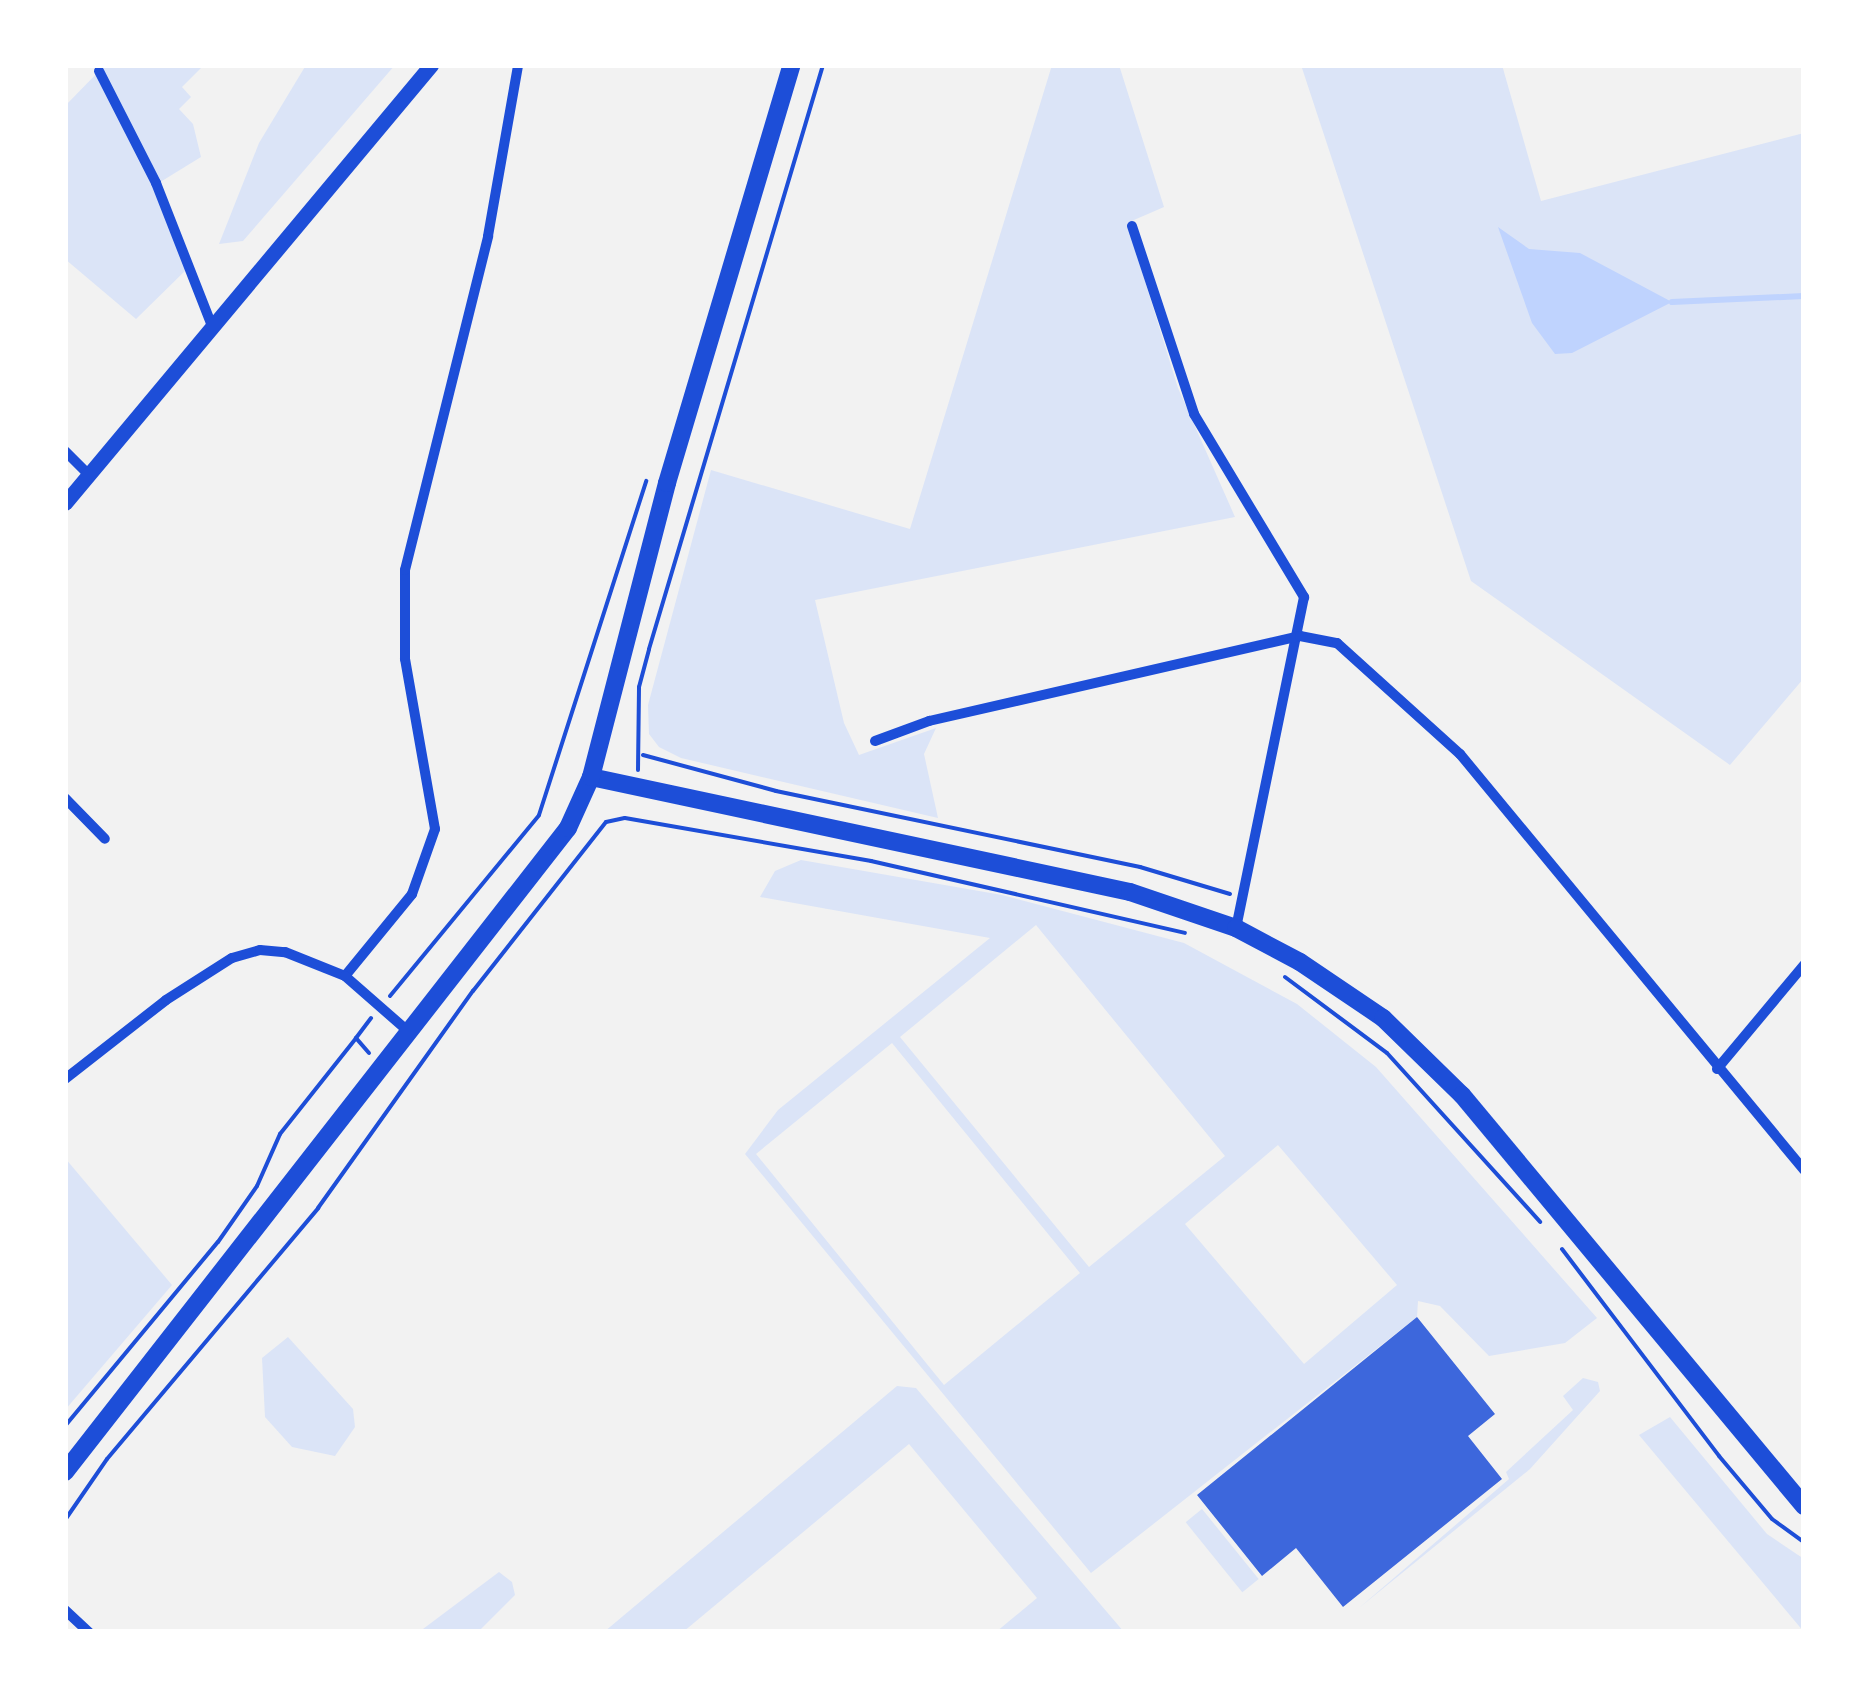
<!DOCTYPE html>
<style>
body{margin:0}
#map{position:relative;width:1869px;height:1697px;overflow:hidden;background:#f2f2f2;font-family:"DM Sans",sans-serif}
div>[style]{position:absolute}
.green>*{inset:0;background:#dbe4f7;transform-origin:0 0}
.water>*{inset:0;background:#bfd3fe}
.stream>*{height:6px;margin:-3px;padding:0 3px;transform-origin:3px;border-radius:3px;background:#bfd3fe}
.building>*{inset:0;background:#3d67dc}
.path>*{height:4px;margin:-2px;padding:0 2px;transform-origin:2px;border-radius:2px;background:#1d4ed8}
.minor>*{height:10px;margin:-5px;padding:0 5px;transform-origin:5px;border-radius:5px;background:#1d4ed8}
.tertiary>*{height:15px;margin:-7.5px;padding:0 7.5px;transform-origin:7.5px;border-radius:7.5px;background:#1d4ed8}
.secondary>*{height:18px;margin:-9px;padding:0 9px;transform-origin:9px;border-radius:9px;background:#1d4ed8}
span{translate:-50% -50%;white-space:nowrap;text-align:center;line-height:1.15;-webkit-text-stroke:9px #fff;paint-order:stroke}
.frame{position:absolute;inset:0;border:68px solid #fff;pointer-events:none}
</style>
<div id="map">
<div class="green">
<div style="clip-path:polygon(105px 65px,204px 65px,182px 87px,191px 97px,179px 109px,193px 124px,201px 157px,157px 184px,188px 268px,136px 319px,65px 259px,65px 106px)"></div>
<div style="clip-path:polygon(306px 65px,395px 65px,243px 241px,219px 244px,259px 143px)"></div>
<div style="clip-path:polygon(1052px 65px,1119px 65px,1164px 207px,1127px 223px,1178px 388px,1235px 517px,815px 600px,844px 723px,859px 755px,936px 728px,924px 754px,938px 818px,681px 758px,659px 747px,649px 734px,648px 705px,711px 470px,910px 529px)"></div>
<div style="clip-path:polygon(1301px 65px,1502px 65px,1541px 201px,1804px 133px,1804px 678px,1730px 765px,1471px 581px)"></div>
<div style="clip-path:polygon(evenodd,801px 860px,1002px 895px,1184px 943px,1297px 1004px,1376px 1067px,1597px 1318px,1565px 1343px,1489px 1356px,1440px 1306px,1418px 1301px,1417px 1317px,1091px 1573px,745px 1154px,778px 1110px,990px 938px,760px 897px,775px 871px,801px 860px,1036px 925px,1225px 1156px,1089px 1267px,900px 1037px,1036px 925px,801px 860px,892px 1043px,1080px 1273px,944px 1385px,756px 1154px,892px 1043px,801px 860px,1278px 1145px,1397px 1285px,1304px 1364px,1185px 1224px,1278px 1145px)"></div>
<div style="clip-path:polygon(65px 1158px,172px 1285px,65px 1410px)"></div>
<div style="clip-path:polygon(288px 1337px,353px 1409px,355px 1427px,335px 1456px,292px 1447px,265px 1417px,262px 1358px)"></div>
<div style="clip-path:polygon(1583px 1378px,1598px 1382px,1600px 1391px,1530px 1469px,1359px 1608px,1509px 1479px,1506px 1472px,1573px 1410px,1563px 1396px)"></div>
<div style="clip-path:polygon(897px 1386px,916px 1388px,1124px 1632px,996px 1632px,1037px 1598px,909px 1444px,683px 1632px,604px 1632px)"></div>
<div style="clip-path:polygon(1670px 1417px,1767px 1534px,1804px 1559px,1804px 1632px,1639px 1435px)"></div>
<div style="left:1202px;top:1509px;width:90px;height:21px;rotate:51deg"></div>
<div style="clip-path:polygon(499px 1572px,512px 1582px,515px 1595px,478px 1632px,419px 1632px)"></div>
</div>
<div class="water">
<div style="clip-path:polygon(1498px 227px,1529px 249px,1580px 253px,1672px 302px,1572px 353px,1555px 354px,1532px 323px)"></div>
</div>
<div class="stream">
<div style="left:1672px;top:302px;width:132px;rotate:-2.6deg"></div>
</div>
<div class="building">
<div style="clip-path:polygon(1417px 1317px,1495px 1414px,1468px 1436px,1502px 1479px,1343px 1607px,1296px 1548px,1262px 1576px,1197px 1495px)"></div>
</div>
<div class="path">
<div style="left:643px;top:755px;width:138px;rotate:15.1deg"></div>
<div style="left:776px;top:791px;width:372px;rotate:11.8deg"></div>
<div style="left:1140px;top:867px;width:94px;rotate:16.7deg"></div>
<div style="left:638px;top:770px;width:83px;rotate:-89.3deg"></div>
<div style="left:639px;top:687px;width:39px;rotate:-75deg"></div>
<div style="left:649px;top:649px;width:609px;rotate:-73.41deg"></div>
<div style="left:1285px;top:977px;width:127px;rotate:36.7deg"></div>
<div style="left:1387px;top:1053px;width:228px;rotate:47.8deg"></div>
<div style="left:390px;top:996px;width:234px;rotate:-50.5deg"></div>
<div style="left:539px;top:815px;width:351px;rotate:-72.2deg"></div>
<div style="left:369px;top:1053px;width:20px;rotate:-131deg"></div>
<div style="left:356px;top:1038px;width:25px;rotate:-53deg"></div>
<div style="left:1562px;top:1249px;width:260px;rotate:52.8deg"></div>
<div style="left:1719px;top:1456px;width:82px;rotate:49.9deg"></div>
<div style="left:1772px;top:1519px;width:39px;rotate:36deg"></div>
<div style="left:65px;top:1426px;width:239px;rotate:-50.3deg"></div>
<div style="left:218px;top:1242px;width:68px;rotate:-55.1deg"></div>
<div style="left:257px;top:1186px;width:57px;rotate:-66.1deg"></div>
<div style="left:280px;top:1134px;width:122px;rotate:-51.6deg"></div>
<div style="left:65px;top:1520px;width:74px;rotate:-55.5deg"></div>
<div style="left:107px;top:1459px;width:328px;rotate:-49.9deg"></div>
<div style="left:318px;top:1208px;width:267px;rotate:-54.5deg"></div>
<div style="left:473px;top:991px;width:215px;rotate:-51.8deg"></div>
<div style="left:606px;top:822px;width:19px;rotate:-12deg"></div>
<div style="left:625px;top:818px;width:250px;rotate:9.9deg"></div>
<div style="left:871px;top:861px;width:322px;rotate:12.9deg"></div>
</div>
<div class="minor">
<div style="left:99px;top:71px;width:126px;rotate:63deg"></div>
<div style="left:156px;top:183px;width:154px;rotate:68.6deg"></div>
<div style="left:1132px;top:226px;width:198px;rotate:71.7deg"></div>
<div style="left:1194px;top:414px;width:214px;rotate:59deg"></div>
<div style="left:1304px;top:597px;width:338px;rotate:101.6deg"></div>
<div style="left:65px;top:451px;width:34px;rotate:45deg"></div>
<div style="left:875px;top:741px;width:58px;rotate:-20.3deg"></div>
<div style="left:929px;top:721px;width:381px;rotate:-12.9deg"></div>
<div style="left:1300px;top:636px;width:38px;rotate:11deg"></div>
<div style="left:1337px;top:643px;width:166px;rotate:42.1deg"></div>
<div style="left:1460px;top:754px;width:540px;rotate:50.41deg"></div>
<div style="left:65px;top:798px;width:57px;rotate:45.7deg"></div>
<div style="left:345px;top:976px;width:106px;rotate:-50.7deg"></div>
<div style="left:412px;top:894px;width:69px;rotate:-70.5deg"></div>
<div style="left:435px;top:829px;width:173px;rotate:-100deg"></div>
<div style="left:405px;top:659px;width:89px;rotate:-90deg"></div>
<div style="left:405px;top:570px;width:344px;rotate:-76deg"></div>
<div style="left:488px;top:236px;width:174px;rotate:-80deg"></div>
<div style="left:1717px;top:1069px;width:136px;rotate:-50.1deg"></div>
<div style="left:65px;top:1079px;width:128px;rotate:-38deg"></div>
<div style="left:166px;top:1000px;width:78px;rotate:-32.5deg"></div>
<div style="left:232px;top:958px;width:29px;rotate:-16deg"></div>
<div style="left:260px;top:950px;width:25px;rotate:5deg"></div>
<div style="left:285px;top:952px;width:65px;rotate:21.8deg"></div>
<div style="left:345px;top:976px;width:85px;rotate:41.2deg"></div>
<div style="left:65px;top:1610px;width:33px;rotate:43deg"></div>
</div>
<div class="tertiary">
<div style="left:65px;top:503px;width:571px;rotate:-50.12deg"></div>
</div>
<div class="secondary">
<div style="left:591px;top:777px;width:551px;rotate:12.04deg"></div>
<div style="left:1130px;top:892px;width:112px;rotate:18.8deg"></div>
<div style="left:1236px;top:928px;width:72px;rotate:28deg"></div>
<div style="left:1300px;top:962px;width:100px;rotate:34deg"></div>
<div style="left:1383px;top:1018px;width:110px;rotate:44.3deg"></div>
<div style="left:1462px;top:1095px;width:535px;rotate:50.24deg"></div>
<div style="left:65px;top:1472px;width:817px;rotate:-52.01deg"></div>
<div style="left:568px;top:828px;width:56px;rotate:-65.7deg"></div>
<div style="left:591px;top:777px;width:304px;rotate:-75.5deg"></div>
<div style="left:667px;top:483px;width:436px;rotate:-73.4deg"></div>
</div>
<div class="frame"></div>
</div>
